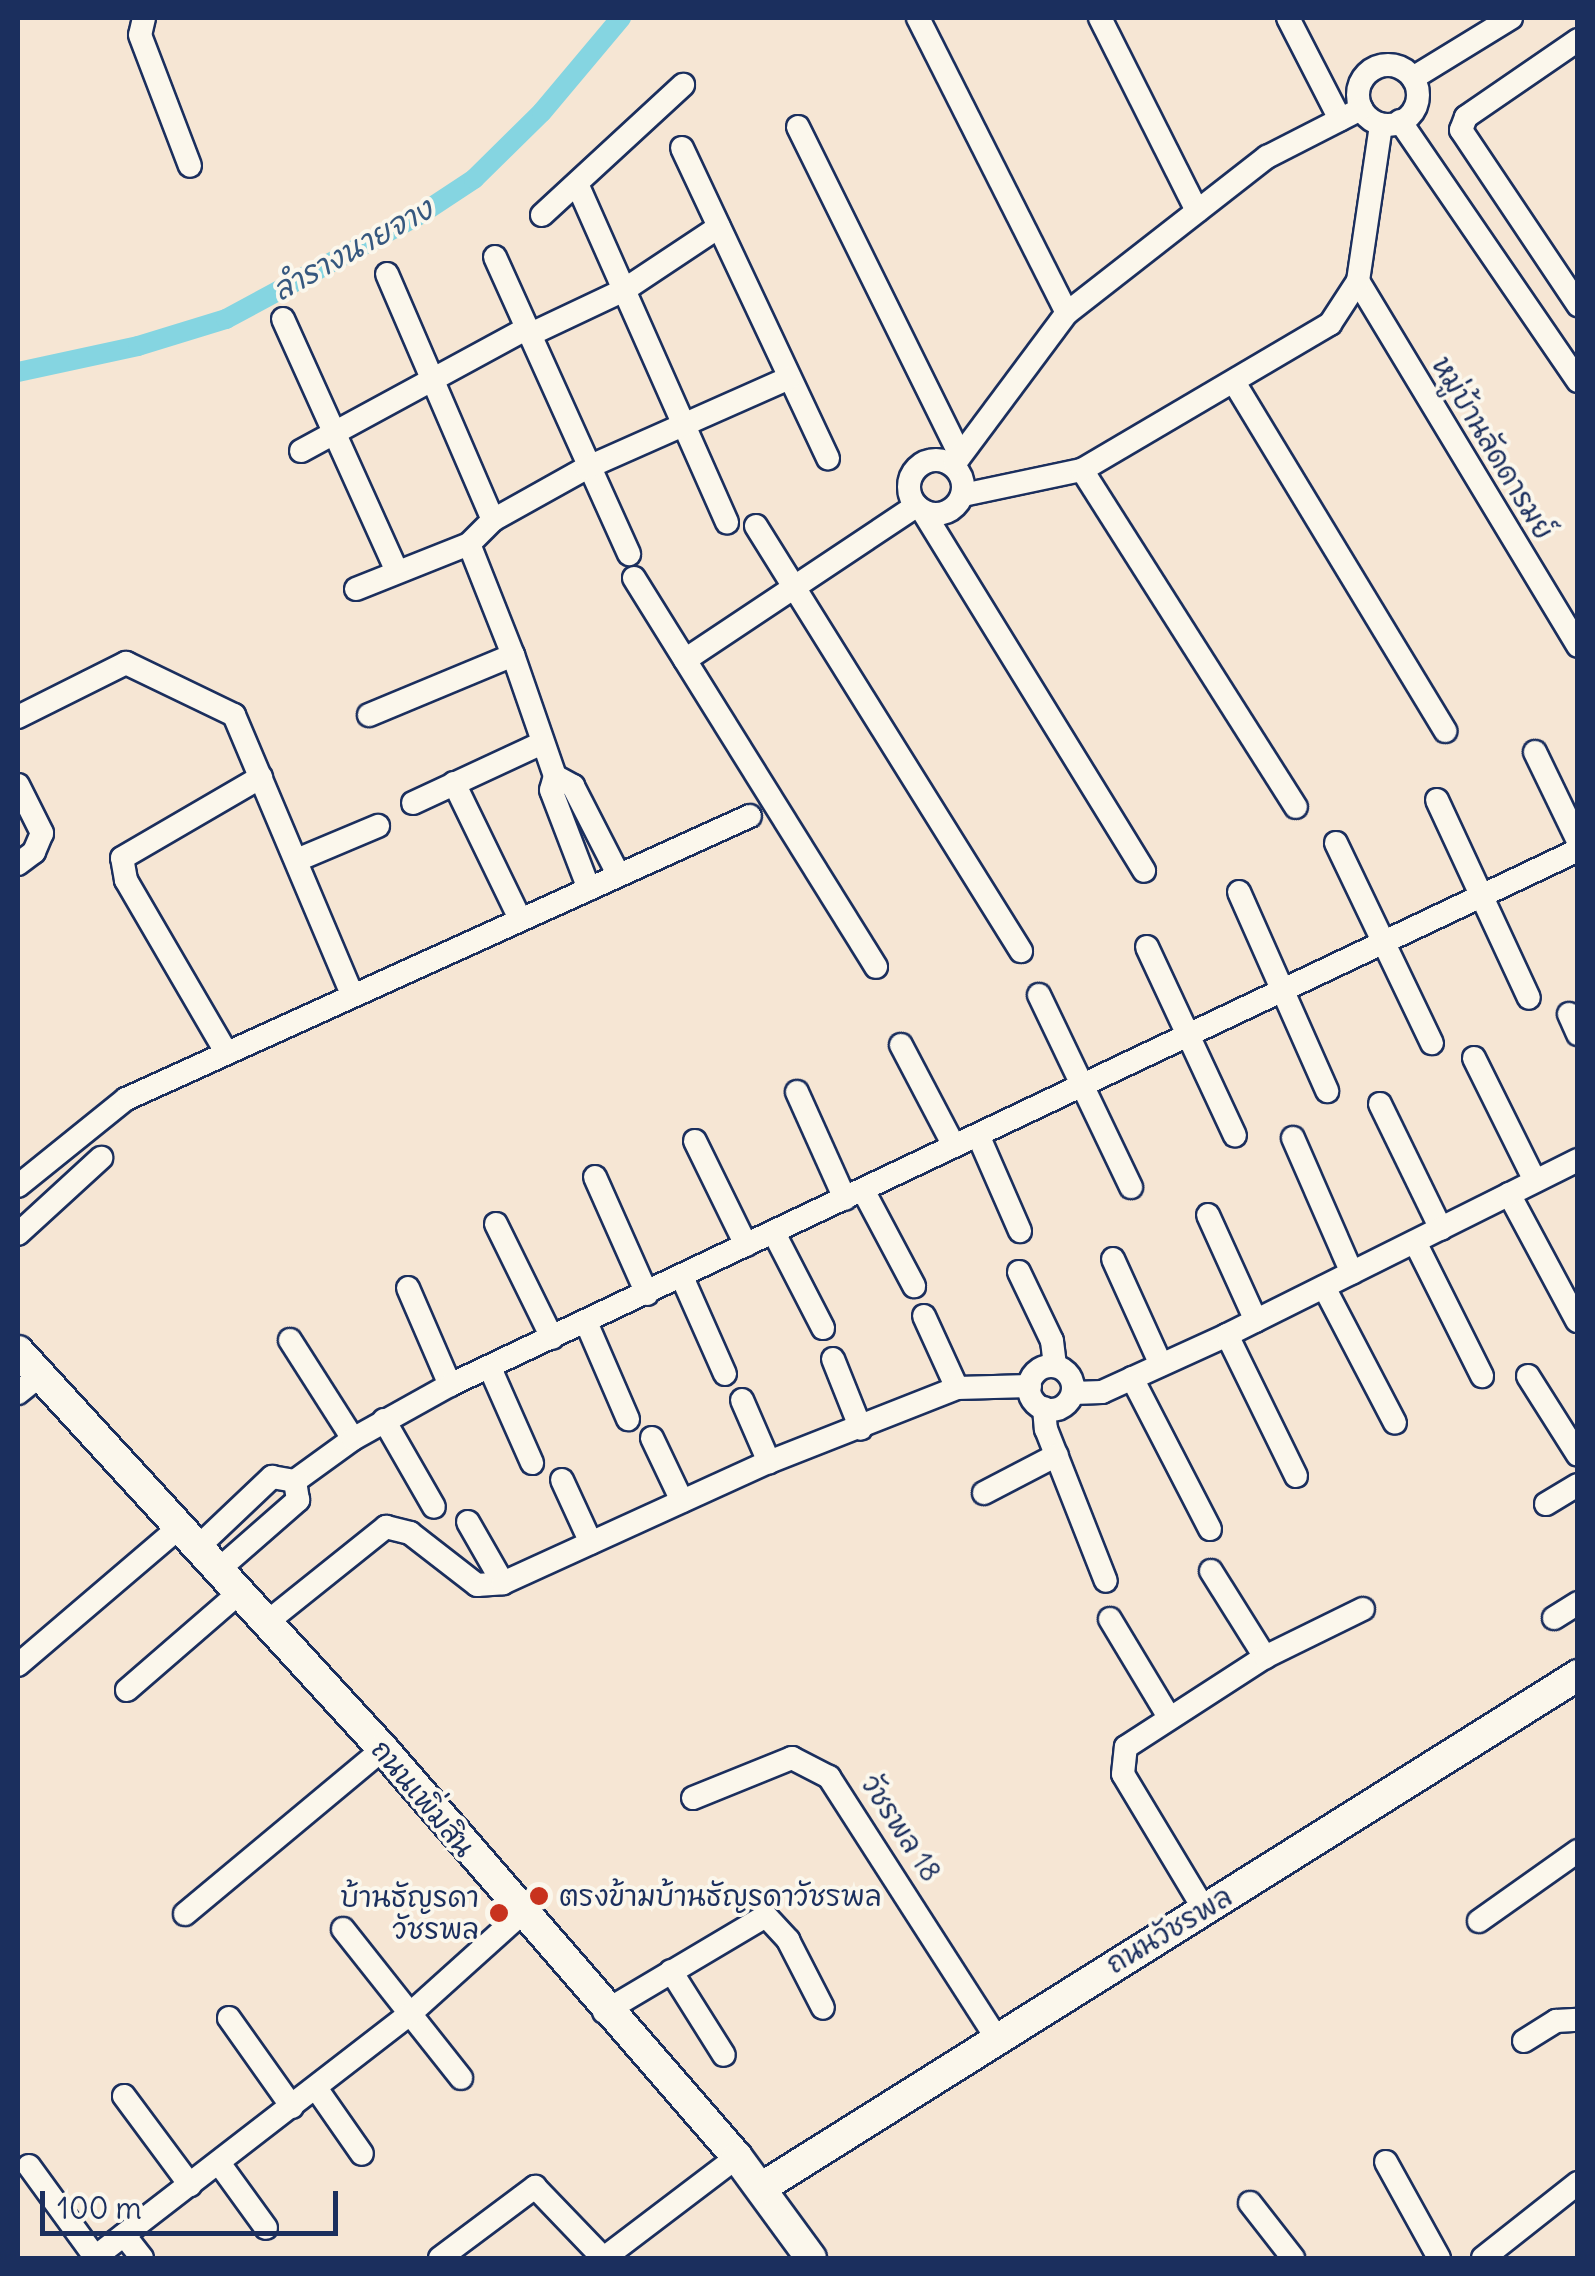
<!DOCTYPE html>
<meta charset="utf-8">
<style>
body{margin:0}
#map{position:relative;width:1595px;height:2276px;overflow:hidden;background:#f6e6d4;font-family:Delius,"Playpen Sans Thai",sans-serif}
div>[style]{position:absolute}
.canal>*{height:20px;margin:-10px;padding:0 10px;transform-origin:10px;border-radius:10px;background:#85d5e1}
.roads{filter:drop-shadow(2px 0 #1b2f5e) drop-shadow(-2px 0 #1b2f5e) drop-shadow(0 2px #1b2f5e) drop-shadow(0 -2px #1b2f5e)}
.street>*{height:22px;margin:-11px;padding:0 11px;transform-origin:11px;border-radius:11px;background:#fbf7ec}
.street>.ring{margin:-11px;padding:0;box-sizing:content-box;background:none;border:22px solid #fbf7ec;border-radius:50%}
.secondary>*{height:30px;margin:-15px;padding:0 15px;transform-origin:15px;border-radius:15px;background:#fbf7ec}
.dots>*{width:28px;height:28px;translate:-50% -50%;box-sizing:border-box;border:5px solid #fbf7ec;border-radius:50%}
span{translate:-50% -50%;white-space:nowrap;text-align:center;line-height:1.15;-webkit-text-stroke:8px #fbf7ec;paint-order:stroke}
.street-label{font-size:28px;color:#1b2f5e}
.poi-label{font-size:28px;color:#1b2f5e}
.left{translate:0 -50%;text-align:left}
.right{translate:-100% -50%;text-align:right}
.water-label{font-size:30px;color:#36587f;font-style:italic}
.frame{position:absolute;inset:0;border:20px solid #1b2f5e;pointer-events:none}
.scale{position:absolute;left:40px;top:2191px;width:298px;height:45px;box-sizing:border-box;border:5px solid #1b2f5e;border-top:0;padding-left:12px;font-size:30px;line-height:35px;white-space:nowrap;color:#1b2f5e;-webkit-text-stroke:8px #fbf7ec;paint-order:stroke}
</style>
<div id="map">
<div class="canal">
<div style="left:18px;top:372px;width:123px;rotate:-12.2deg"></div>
<div style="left:138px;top:346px;width:92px;rotate:-17.1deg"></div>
<div style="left:226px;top:319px;width:221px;rotate:-28.3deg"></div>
<div style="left:421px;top:214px;width:64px;rotate:-33.4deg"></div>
<div style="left:474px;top:179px;width:95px;rotate:-44.6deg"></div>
<div style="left:542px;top:112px;width:123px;rotate:-50deg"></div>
</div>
<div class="roads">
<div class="street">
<div style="left:144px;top:18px;width:17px;rotate:103deg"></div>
<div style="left:140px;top:35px;width:140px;rotate:69.1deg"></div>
<div style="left:918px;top:18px;width:330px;rotate:63.2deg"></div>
<div style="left:1100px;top:18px;width:216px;rotate:63.3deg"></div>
<div style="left:1288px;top:18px;width:114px;rotate:62.8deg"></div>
<div style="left:1578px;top:40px;width:136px;rotate:145.5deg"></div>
<div style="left:1466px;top:117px;width:14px;rotate:111deg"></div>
<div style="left:1461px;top:130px;width:211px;rotate:56.2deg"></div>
<div class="ring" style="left:1358px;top:65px;width:38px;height:38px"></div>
<div style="left:1413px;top:78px;width:115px;rotate:-31.5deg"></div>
<div style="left:1400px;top:121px;width:315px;rotate:55.6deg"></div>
<div style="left:798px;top:127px;width:361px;rotate:63.7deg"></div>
<div style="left:682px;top:148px;width:343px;rotate:64.8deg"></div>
<div style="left:578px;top:186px;width:368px;rotate:66.1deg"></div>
<div style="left:542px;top:215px;width:192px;rotate:-42.7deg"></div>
<div style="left:495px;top:257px;width:326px;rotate:65.7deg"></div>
<div style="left:387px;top:274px;width:268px;rotate:66.7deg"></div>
<div style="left:1358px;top:281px;width:426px;rotate:58.9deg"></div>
<div style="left:283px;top:319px;width:277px;rotate:65.7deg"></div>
<div style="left:531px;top:334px;width:103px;rotate:-25.3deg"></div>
<div style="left:624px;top:290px;width:114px;rotate:-33.6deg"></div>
<div style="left:1234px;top:382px;width:408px;rotate:58.8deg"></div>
<div style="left:301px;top:451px;width:258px;rotate:-28.5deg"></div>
<div class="ring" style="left:909px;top:460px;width:32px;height:32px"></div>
<div style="left:955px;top:463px;width:187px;rotate:-53.3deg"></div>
<div style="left:1067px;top:313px;width:254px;rotate:-38deg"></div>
<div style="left:1267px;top:157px;width:106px;rotate:-27.1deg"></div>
<div style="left:1082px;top:470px;width:399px;rotate:57.6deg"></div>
<div style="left:963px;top:495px;width:122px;rotate:-11.9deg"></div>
<div style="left:1082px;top:470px;width:288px;rotate:-30.5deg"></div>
<div style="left:1330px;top:324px;width:51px;rotate:-56.9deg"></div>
<div style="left:1358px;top:281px;width:158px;rotate:-81.6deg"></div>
<div style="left:924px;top:513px;width:420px;rotate:58.4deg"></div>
<div style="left:756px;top:526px;width:501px;rotate:58.06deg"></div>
<div style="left:634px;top:578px;width:458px;rotate:58.1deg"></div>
<div style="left:356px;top:589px;width:122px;rotate:-21.7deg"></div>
<div style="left:685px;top:660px;width:278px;rotate:-33.7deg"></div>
<div style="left:369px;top:715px;width:156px;rotate:-22.6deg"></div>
<div style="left:18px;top:717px;width:121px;rotate:-26.6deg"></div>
<div style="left:126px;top:663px;width:120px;rotate:25.7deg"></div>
<div style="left:234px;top:715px;width:304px;rotate:67.1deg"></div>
<div style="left:1535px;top:752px;width:99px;rotate:64.2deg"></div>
<div style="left:555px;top:776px;width:21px;rotate:29deg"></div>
<div style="left:573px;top:786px;width:99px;rotate:62.9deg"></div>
<div style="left:454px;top:783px;width:149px;rotate:64.1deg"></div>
<div style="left:18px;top:785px;width:54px;rotate:63.4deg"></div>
<div style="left:42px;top:833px;width:21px;rotate:113deg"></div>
<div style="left:34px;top:852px;width:20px;rotate:143deg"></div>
<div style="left:1437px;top:800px;width:218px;rotate:65.1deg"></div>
<div style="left:413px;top:803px;width:140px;rotate:-24.9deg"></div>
<div style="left:1336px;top:843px;width:222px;rotate:64.4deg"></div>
<div style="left:297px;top:860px;width:88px;rotate:-22.8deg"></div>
<div style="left:589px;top:889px;width:106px;rotate:-111deg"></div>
<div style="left:551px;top:790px;width:15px;rotate:-74deg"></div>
<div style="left:555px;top:776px;width:128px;rotate:-109.1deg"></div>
<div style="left:513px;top:655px;width:119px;rotate:-111.6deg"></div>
<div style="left:469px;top:544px;width:34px;rotate:-45deg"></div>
<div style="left:493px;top:520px;width:107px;rotate:-29.2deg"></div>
<div style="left:586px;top:468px;width:222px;rotate:-23.9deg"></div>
<div style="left:1239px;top:892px;width:218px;rotate:66.1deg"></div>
<div style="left:1147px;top:947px;width:208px;rotate:65deg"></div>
<div style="left:1039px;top:995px;width:213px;rotate:64.4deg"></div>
<div style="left:1569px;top:1014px;width:22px;rotate:66deg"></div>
<div style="left:901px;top:1045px;width:114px;rotate:62.3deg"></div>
<div style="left:226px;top:1052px;width:199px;rotate:-120.2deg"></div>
<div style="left:126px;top:880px;width:22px;rotate:-100deg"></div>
<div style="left:122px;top:858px;width:161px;rotate:-30.2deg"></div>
<div style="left:1474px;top:1058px;width:137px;rotate:63.6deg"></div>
<div style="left:797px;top:1092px;width:117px;rotate:65.8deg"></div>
<div style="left:1380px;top:1104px;width:139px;rotate:64deg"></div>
<div style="left:978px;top:1135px;width:105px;rotate:66.4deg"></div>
<div style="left:1293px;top:1138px;width:147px;rotate:66.4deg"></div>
<div style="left:695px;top:1141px;width:116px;rotate:63.9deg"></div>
<div style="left:595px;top:1177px;width:128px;rotate:66deg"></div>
<div style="left:18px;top:1186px;width:139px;rotate:-38.9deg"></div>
<div style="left:126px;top:1099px;width:685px;rotate:-24.4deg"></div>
<div style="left:863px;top:1190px;width:109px;rotate:62deg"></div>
<div style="left:1509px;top:1194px;width:144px;rotate:61.8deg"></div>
<div style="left:1208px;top:1215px;width:116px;rotate:65.6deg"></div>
<div style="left:496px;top:1224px;width:127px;rotate:63.8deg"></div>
<div style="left:774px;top:1233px;width:107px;rotate:62.7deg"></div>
<div style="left:18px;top:1234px;width:113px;rotate:-42.5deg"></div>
<div style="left:1415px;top:1242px;width:150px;rotate:63.4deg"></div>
<div style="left:1113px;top:1259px;width:116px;rotate:65.6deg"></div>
<div style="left:1019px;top:1272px;width:76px;rotate:64.4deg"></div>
<div style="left:1052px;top:1341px;width:25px;rotate:83deg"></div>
<div style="left:682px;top:1277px;width:106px;rotate:66.1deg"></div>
<div style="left:1324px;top:1287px;width:153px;rotate:62.4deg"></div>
<div style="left:408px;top:1288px;width:106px;rotate:66.6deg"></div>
<div style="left:924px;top:1316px;width:79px;rotate:65.4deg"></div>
<div style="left:586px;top:1322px;width:106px;rotate:66.6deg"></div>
<div style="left:1227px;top:1335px;width:157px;rotate:63.9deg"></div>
<div style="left:290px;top:1340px;width:117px;rotate:57.5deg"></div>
<div style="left:833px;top:1359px;width:75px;rotate:68.2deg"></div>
<div class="ring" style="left:1029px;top:1366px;width:22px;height:22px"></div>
<div style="left:490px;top:1368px;width:104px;rotate:66.1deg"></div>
<div style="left:1528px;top:1376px;width:93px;rotate:57.7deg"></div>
<div style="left:1132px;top:1378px;width:170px;rotate:62.7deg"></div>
<div style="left:18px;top:1393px;width:27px;rotate:-39deg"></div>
<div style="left:1073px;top:1393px;width:29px;rotate:-2deg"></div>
<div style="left:1102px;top:1392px;width:137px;rotate:-24.5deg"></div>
<div style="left:1227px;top:1335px;width:392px;rotate:-26.5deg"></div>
<div style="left:742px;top:1400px;width:68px;rotate:66.5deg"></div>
<div style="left:1044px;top:1408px;width:21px;rotate:85deg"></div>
<div style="left:1046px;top:1429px;width:163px;rotate:68.5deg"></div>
<div style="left:384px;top:1420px;width:100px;rotate:60.1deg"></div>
<div style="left:652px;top:1438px;width:70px;rotate:64.5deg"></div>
<div style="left:562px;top:1480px;width:69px;rotate:65.3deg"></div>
<div style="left:984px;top:1493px;width:82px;rotate:-27.5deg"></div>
<div style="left:1546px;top:1504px;width:37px;rotate:-31deg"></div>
<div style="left:468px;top:1522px;width:70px;rotate:60.2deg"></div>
<div style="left:196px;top:1549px;width:105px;rotate:-43.5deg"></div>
<div style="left:272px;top:1477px;width:23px;rotate:10deg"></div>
<div style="left:295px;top:1481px;width:72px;rotate:-35.9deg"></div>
<div style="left:353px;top:1439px;width:111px;rotate:-29.1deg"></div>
<div style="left:450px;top:1385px;width:1248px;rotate:-25.37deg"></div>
<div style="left:217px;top:1571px;width:108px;rotate:-41.2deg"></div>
<div style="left:298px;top:1500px;width:19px;rotate:-99deg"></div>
<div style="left:1211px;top:1571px;width:102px;rotate:57.9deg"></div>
<div style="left:1554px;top:1618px;width:28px;rotate:-32deg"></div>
<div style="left:1110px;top:1619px;width:114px;rotate:59deg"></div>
<div style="left:266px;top:1623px;width:154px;rotate:-38.7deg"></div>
<div style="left:386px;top:1527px;width:25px;rotate:14deg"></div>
<div style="left:410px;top:1533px;width:85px;rotate:37.8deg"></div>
<div style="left:477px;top:1585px;width:26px;rotate:-4deg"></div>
<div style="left:503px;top:1583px;width:292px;rotate:-24.5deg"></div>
<div style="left:769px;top:1462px;width:202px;rotate:-21.5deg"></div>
<div style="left:957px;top:1388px;width:73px;rotate:-1.6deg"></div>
<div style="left:18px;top:1665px;width:209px;rotate:-40.5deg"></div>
<div style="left:127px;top:1690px;width:147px;rotate:-40.9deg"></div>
<div style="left:693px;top:1798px;width:107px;rotate:-22deg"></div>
<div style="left:792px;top:1758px;width:42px;rotate:27.2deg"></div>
<div style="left:829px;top:1777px;width:313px;rotate:57.3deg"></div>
<div style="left:1204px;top:1909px;width:157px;rotate:-121deg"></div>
<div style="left:1123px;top:1774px;width:27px;rotate:-84deg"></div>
<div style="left:1126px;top:1747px;width:166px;rotate:-32.9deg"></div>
<div style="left:1265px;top:1657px;width:109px;rotate:-26.1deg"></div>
<div style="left:185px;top:1914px;width:258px;rotate:-39.8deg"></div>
<div style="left:1479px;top:1921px;width:121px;rotate:-35.3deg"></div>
<div style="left:343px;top:1929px;width:190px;rotate:51.6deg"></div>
<div style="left:671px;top:1971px;width:99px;rotate:57.8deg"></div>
<div style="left:604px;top:2012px;width:188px;rotate:-30.7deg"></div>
<div style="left:766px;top:1916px;width:33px;rotate:47deg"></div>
<div style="left:788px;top:1940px;width:76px;rotate:62.8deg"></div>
<div style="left:229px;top:2018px;width:109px;rotate:54.7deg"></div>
<div style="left:1524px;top:2041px;width:38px;rotate:-32deg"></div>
<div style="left:1556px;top:2021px;width:22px;rotate:-3deg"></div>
<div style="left:316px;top:2088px;width:80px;rotate:55.1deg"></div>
<div style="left:124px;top:2096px;width:111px;rotate:53.4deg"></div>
<div style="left:1386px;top:2162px;width:110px;rotate:61.1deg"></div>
<div style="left:219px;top:2163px;width:80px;rotate:54.1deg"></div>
<div style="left:29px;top:2166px;width:112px;rotate:54deg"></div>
<div style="left:1250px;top:2203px;width:70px;rotate:52deg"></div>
<div style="left:124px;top:2235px;width:29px;rotate:52deg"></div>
<div style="left:94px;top:2258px;width:401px;rotate:-37.7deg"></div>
<div style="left:411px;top:2013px;width:148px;rotate:-42deg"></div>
<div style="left:440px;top:2258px;width:119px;rotate:-36.8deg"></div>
<div style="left:535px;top:2187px;width:98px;rotate:46.2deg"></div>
<div style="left:604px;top:2258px;width:167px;rotate:-37.2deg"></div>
<div style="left:1483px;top:2258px;width:121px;rotate:-38.3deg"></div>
</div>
<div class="secondary">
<div style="left:18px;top:1351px;width:540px;rotate:47.48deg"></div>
<div style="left:383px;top:1749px;width:540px;rotate:49.05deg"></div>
<div style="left:737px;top:2157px;width:125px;rotate:53.8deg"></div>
<div style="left:761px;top:2188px;width:965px;rotate:-32.12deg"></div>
</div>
</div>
<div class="dots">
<div style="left:539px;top:1896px;background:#c8321e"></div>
<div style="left:499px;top:1913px;background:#c8321e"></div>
</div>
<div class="street-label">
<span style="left:1493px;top:448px;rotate:59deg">หมู่บ้านลัดดารมย์</span>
<span style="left:423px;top:1798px;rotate:50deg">ถนนเพิ่มสิน</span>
<span style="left:901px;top:1828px;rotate:57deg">วัชรพล 18</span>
<span style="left:1169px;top:1930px;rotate:-31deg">ถนนวัชรพล</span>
</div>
<div class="poi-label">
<span class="left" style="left:559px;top:1896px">ตรงข้ามบ้านธัญรดาวัชรพล</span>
<span class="right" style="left:479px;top:1913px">บ้านธัญรดา<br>วัชรพล</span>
</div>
<div class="water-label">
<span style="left:352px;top:249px;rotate:-29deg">ลำรางนายจาง</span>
</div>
<div class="frame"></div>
<div class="scale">100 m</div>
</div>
